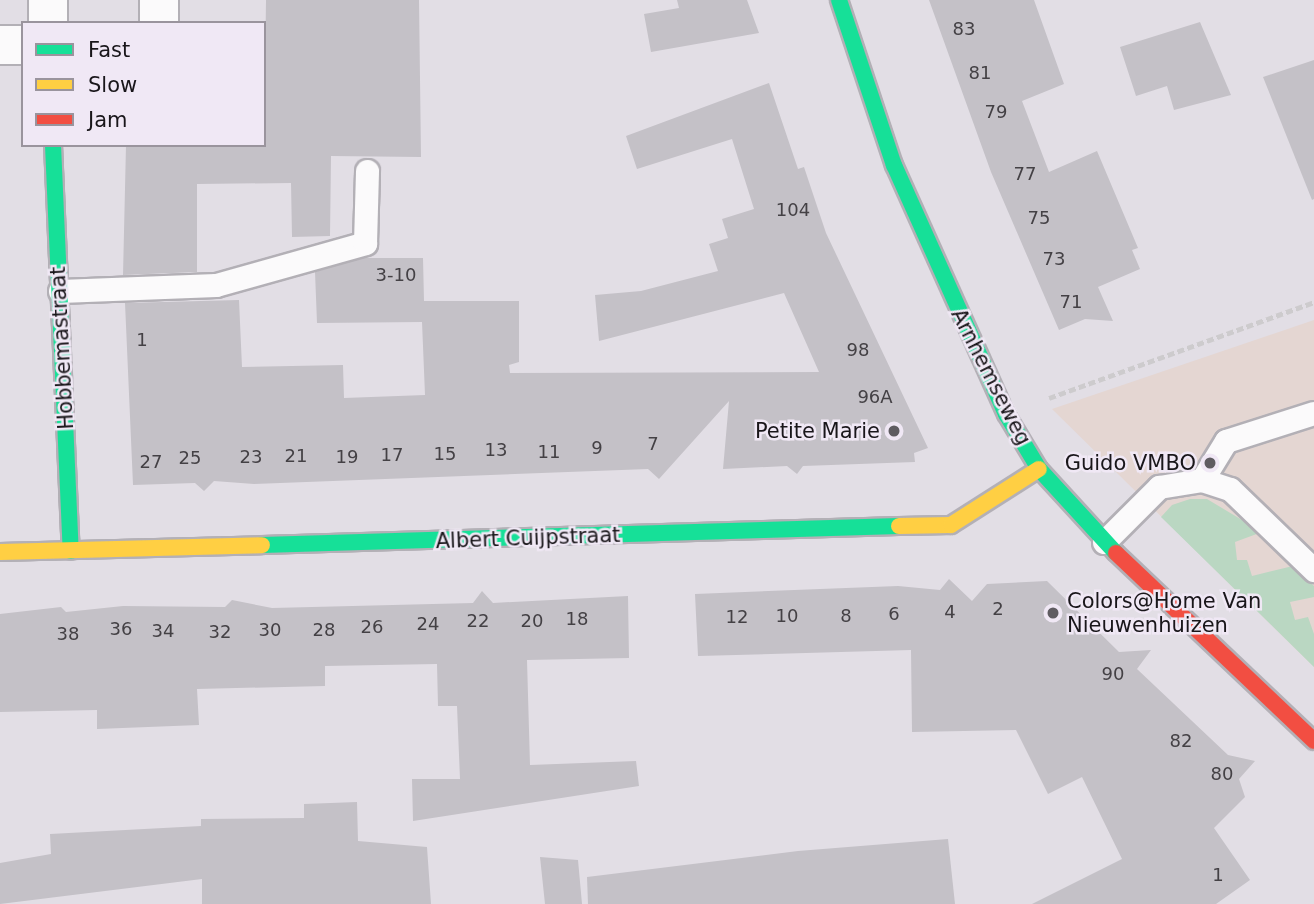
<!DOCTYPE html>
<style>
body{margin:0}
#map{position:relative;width:1314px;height:904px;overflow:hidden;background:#e2dee5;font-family:"DejaVu Sans",sans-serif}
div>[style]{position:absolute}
.education>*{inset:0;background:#e4d6d2}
.green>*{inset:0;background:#bad7c2}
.building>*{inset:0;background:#c4c1c7}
.path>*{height:4.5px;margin-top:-2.25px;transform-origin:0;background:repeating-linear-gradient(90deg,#cdcbcd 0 7px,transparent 0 10.5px)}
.roads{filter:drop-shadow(2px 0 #b3b0b6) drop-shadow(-2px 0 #b3b0b6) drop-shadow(0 2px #b3b0b6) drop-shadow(0 -2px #b3b0b6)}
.lane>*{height:23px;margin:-11.5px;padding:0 11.5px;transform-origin:11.5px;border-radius:11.5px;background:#fbfafb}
.street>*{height:38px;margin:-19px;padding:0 19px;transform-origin:19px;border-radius:19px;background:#fbfafb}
.fast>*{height:16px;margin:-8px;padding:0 8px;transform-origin:8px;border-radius:8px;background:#16e098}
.slow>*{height:16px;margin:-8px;padding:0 8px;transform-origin:8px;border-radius:8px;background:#ffcf43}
.jam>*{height:16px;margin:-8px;padding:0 8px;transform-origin:8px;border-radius:8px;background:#f24e42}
.dots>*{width:19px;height:19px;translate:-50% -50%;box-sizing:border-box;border:4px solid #f0e8f5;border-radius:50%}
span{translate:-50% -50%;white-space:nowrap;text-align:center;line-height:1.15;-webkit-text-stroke:5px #f0e8f5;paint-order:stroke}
.number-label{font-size:18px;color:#444145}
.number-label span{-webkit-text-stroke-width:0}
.street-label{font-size:21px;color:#19161a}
.poi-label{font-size:21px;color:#19161a}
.right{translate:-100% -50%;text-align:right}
.left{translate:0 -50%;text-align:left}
.legend{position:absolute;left:21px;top:21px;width:245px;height:126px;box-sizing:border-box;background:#f0e8f5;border:2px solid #9a949d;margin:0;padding:9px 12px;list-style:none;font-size:21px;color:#19161a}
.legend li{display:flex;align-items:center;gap:14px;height:35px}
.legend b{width:35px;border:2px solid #9a949d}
</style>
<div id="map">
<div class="education">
<div style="clip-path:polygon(1314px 320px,1314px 667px,1052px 409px)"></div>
</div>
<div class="green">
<div style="clip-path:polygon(1190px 499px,1207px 499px,1262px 532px,1235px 542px,1237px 560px,1247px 560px,1252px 576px,1293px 566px,1314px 586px,1314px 597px,1290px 602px,1295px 620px,1308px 617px,1314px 634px,1314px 667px,1161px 517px,1172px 505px)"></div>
</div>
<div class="building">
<div style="clip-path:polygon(266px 0,419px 0,421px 157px,331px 156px,330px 236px,292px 237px,291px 183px,197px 184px,197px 272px,123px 275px,126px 145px,264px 145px)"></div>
<div style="clip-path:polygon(677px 0,747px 0,759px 33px,651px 52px,644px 14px,679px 8px)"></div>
<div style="clip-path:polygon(929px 0,1034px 0,1064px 84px,1022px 101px,1049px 172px,1097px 151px,1138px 248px,1132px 250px,1140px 269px,1098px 287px,1113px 321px,1085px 319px,1059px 330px,991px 172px)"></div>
<div style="clip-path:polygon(1200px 22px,1231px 95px,1174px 110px,1167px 86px,1136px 96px,1120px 47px)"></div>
<div style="clip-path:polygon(1314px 60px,1314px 199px,1312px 200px,1263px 77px)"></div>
<div style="clip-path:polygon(769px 83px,798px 169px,804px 167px,826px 233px,928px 448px,914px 453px,915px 462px,803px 466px,797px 474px,787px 466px,723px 469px,729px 401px,659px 479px,648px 469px,254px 484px,214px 481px,204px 491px,195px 483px,133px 485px,125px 303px,239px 300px,242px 367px,343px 365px,344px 398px,425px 395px,422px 322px,317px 323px,315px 272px,362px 258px,423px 258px,424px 301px,519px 301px,519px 362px,509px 365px,510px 373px,819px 372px,784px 293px,599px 341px,595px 295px,641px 291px,718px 271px,709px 244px,728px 238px,722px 219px,754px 209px,732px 139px,637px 169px,626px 136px)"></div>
<div style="clip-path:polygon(949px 579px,972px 601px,987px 584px,1047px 581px,1119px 652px,1151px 650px,1137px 669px,1228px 755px,1255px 761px,1239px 779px,1245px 797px,1214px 828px,1250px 880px,1216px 904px,1032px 904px,1122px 859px,1082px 777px,1048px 794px,1016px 730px,912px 732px,911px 650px,698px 656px,695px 594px,898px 586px,940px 590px)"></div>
<div style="clip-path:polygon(482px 591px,493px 603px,628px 596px,629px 658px,527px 660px,530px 765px,636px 761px,639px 786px,413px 821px,412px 779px,460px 779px,457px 706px,438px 706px,437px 664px,325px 666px,325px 686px,197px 689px,199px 725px,97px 729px,97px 710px,0 712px,0 614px,61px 607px,66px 612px,123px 606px,225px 607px,232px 600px,272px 608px,473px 603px)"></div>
<div style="clip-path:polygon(357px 802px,358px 841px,427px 847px,431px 904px,202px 904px,202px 879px,0 904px,0 863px,51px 854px,50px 834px,201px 826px,201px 819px,304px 818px,304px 804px)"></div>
<div style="clip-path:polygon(948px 839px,955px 904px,588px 904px,587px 877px,798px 851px)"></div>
<div style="clip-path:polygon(540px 857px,578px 860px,582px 904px,545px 904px)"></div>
</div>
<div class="path">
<div style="left:1049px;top:398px;width:282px;rotate:-19.9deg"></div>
</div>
<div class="roads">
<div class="lane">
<div style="left:60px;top:291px;width:156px;rotate:-2.2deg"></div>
<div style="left:216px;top:285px;width:155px;rotate:-15.7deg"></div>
<div style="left:365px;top:243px;width:72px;rotate:-88.4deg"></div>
<div style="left:1202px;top:480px;width:46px;rotate:-58.4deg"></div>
<div style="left:1226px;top:441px;width:92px;rotate:-17.7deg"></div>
<div style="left:1104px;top:542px;width:78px;rotate:-45deg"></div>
<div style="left:1159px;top:487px;width:44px;rotate:-9.2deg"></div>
<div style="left:1202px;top:480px;width:29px;rotate:18deg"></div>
<div style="left:1230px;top:489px;width:117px;rotate:44deg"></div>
</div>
<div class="street">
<div style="left:48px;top:0;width:23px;rotate:90deg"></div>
<div style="left:159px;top:23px;width:23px;rotate:-90deg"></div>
<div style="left:0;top:45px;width:23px"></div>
</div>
<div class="fast">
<div style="left:839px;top:0;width:174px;rotate:71.6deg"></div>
<div style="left:894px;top:165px;width:273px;rotate:65.8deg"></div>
<div style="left:1006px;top:414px;width:64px;rotate:59deg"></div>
<div style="left:1039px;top:469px;width:114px;rotate:47.5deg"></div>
<div style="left:53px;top:145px;width:406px;rotate:87.5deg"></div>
<div style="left:262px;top:545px;width:637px;rotate:-1.71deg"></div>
</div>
<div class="slow">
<div style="left:899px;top:526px;width:52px;rotate:-1.1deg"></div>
<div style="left:951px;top:525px;width:104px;rotate:-32.5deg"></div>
<div style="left:0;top:552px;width:262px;rotate:-1.5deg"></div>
</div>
<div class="jam">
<div style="left:1116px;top:553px;width:273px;rotate:43.5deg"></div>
</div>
</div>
<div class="dots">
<div style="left:894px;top:431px;background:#5f5c61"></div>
<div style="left:1210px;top:463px;background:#5f5c61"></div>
<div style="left:1053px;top:613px;background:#5f5c61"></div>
</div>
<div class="number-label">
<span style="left:964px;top:29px">83</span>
<span style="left:980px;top:73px">81</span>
<span style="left:996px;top:112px">79</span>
<span style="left:1025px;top:174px">77</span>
<span style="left:793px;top:210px">104</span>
<span style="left:1039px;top:218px">75</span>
<span style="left:1054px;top:259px">73</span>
<span style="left:396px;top:275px">3-10</span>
<span style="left:1071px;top:302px">71</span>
<span style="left:142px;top:340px">1</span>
<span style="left:858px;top:350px">98</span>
<span style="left:875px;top:397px">96A</span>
<span style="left:653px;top:444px">7</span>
<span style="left:597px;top:448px">9</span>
<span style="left:496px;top:450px">13</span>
<span style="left:549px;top:452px">11</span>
<span style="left:445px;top:454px">15</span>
<span style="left:392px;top:455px">17</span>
<span style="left:296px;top:456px">21</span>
<span style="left:251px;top:457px">23</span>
<span style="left:347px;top:457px">19</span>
<span style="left:190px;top:458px">25</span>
<span style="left:151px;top:462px">27</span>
<span style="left:998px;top:609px">2</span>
<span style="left:950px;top:612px">4</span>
<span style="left:894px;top:614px">6</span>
<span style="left:787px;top:616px">10</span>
<span style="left:846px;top:616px">8</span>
<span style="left:737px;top:617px">12</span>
<span style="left:577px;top:619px">18</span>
<span style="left:478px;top:621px">22</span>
<span style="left:532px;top:621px">20</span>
<span style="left:428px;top:624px">24</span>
<span style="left:372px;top:627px">26</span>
<span style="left:121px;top:629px">36</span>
<span style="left:270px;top:630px">30</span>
<span style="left:324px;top:630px">28</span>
<span style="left:163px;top:631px">34</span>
<span style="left:220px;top:632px">32</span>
<span style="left:68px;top:634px">38</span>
<span style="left:1113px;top:674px">90</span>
<span style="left:1181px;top:741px">82</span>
<span style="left:1222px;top:774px">80</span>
<span style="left:1218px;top:875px">1</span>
</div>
<div class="street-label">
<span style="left:62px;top:348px;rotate:-93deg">Hobbemastraat</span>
<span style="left:991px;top:377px;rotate:63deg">Arnhemseweg</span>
<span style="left:528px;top:538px;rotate:-2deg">Albert Cuijpstraat</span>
</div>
<div class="poi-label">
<span class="right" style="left:880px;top:431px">Petite Marie</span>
<span class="right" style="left:1196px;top:463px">Guido VMBO</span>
<span class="left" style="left:1067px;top:613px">Colors@Home Van<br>Nieuwenhuizen</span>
</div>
<ul class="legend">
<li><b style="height:9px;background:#16e098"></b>Fast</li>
<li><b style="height:9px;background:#ffcf43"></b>Slow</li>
<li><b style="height:9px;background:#f24e42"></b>Jam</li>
</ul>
</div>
